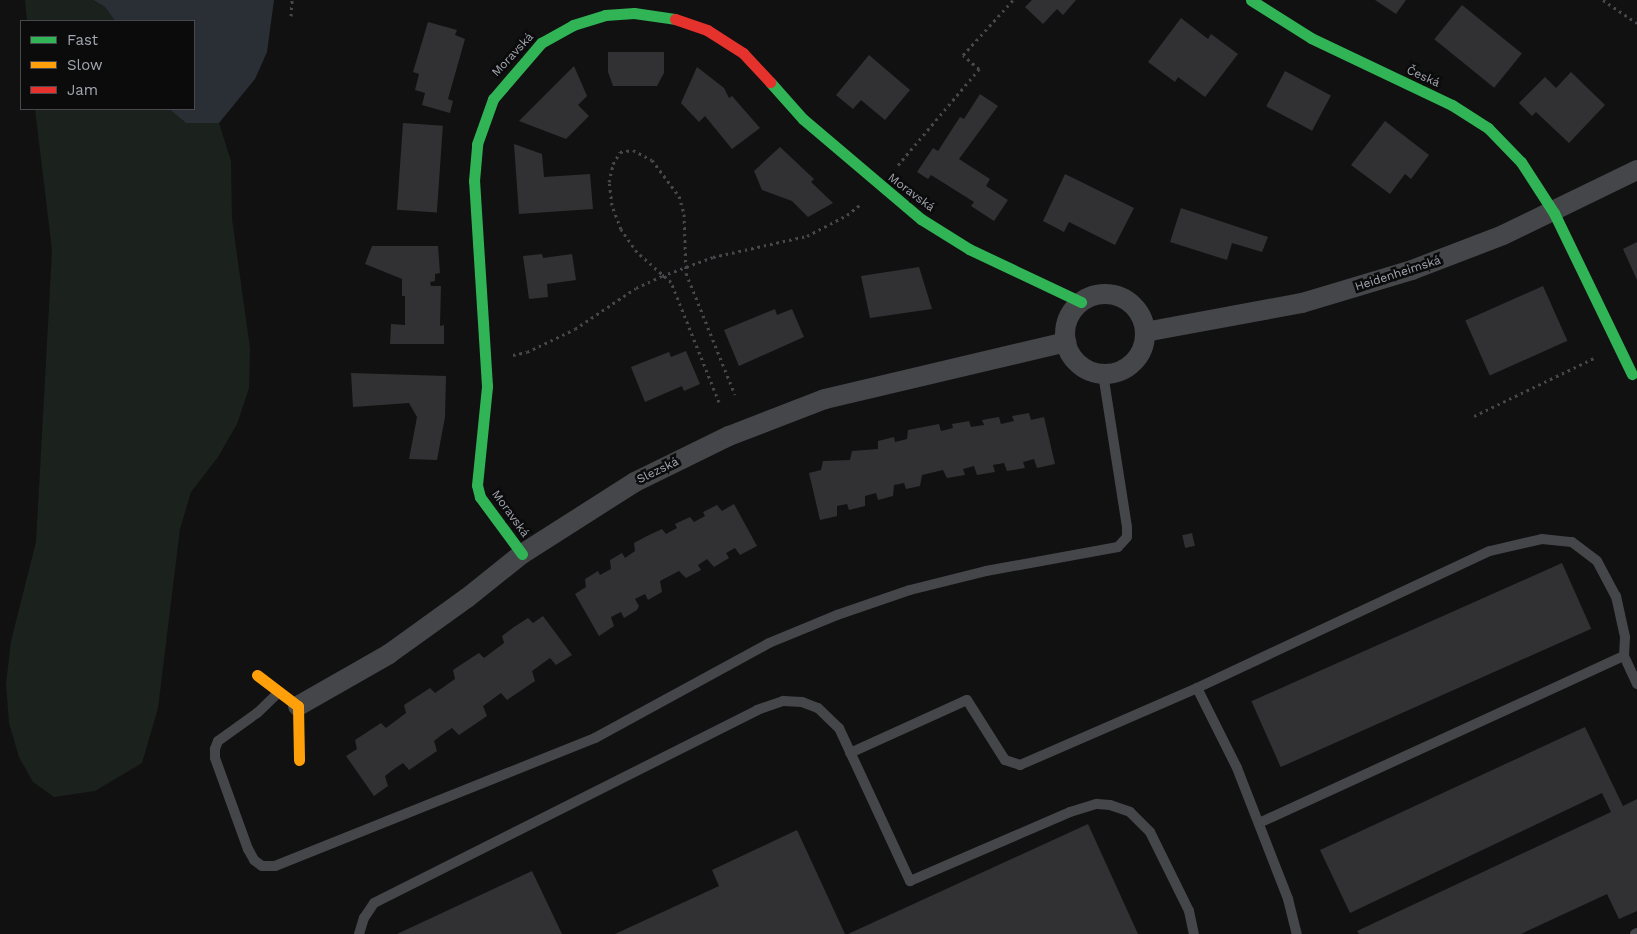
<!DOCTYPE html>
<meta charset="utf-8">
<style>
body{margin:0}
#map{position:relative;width:1637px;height:934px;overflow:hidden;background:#111;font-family:"Work Sans",sans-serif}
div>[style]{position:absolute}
.green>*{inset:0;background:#1b211c}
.water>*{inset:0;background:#292f35}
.building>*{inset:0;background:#313133;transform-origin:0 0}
.path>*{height:3px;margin-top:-1.5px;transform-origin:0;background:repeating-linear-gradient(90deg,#47484b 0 2.5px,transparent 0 6.5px)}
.lane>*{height:10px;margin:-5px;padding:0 5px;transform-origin:5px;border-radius:5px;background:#45464a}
.street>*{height:20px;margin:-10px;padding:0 10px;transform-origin:10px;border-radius:10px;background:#45464a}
.street>.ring{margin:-10px;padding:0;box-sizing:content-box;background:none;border:20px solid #45464a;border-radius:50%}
.fast>*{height:11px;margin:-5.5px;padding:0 5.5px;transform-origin:5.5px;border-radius:5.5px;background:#30b455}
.slow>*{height:11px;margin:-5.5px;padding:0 5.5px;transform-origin:5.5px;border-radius:5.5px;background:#ff9f0a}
.jam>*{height:11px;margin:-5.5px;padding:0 5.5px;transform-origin:5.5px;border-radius:5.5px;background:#e5322d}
span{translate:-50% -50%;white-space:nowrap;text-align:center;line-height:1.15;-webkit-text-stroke:5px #0b0b0c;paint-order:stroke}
.street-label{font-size:12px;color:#a3a7b1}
.legend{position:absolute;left:20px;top:20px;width:175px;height:90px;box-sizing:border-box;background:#0b0b0c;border:1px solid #48494e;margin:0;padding:6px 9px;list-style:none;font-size:15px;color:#a3a7b1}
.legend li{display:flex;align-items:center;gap:10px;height:25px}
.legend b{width:25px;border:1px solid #48494e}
</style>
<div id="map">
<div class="green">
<div style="clip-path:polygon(25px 0,93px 0,105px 7px,115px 21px,27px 21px)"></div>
<div style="clip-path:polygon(35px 109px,169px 109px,186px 123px,219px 123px,231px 161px,232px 219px,250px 348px,249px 388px,237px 424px,218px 457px,191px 492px,180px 529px,158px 708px,142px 763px,95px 791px,54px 797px,33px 782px,19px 757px,9px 723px,6px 684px,11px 641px,36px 542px,47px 343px,52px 250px)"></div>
</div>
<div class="water">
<div style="clip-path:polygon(93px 0,274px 0,267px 52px,255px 79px,219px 123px,186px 123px,169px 109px,194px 109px,194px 21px,115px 21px,105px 7px)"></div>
</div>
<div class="building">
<div style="clip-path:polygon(1032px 0,1076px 0,1063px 15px,1057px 9px,1043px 24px,1025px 7px)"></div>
<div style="clip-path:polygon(1375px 0,1406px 0,1396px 14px)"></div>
<div style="left:1462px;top:5px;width:77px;height:44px;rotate:39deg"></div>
<div style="clip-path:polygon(1181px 18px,1208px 39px,1211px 34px,1238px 54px,1205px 97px,1178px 77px,1175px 82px,1148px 62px)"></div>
<div style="clip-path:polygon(428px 22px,457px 30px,455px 35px,465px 39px,448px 99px,453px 101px,450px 113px,422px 105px,425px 93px,415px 90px,419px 74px,413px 72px)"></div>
<div style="clip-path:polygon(608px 52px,664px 52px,664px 73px,657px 86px,613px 86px,608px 72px)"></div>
<div style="clip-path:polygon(869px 55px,910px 90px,885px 120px,861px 100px,853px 109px,836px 95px)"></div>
<div style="clip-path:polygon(574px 66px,587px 96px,578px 105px,589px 116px,566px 139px,519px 121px)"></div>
<div style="clip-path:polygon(697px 67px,724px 88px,729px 98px,732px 96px,760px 128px,732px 149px,705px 116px,699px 122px,681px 103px)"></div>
<div style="left:1285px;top:71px;width:52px;height:40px;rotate:28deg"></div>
<div style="clip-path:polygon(1571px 72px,1605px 105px,1569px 143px,1536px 112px,1532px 116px,1519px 103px,1545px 77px,1556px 88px)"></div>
<div style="clip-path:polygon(980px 94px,998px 106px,959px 159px,990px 179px,986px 186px,1008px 200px,994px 221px,971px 206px,974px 202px,931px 175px,928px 179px,917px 172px,933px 148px,938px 151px,960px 117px,964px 119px)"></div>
<div style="clip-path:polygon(1385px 121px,1429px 155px,1411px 179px,1405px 174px,1390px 194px,1351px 165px)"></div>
<div style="left:403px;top:123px;width:40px;height:87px;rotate:4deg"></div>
<div style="clip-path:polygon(514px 144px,542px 154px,544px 177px,590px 174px,593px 209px,519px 214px)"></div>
<div style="clip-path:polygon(780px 147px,814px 179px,811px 182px,833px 203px,808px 217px,792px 201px,762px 190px,754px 171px)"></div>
<div style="clip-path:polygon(1065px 174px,1134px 208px,1115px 245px,1069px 222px,1064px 232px,1043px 221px)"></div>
<div style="clip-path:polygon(1181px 208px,1268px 237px,1262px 252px,1232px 243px,1227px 260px,1170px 242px)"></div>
<div style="clip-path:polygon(1637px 242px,1637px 280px,1623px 249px)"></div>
<div style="clip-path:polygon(372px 246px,438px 246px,440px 273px,435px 274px,435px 281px,430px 282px,431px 286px,441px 286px,440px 326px,444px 325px,444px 344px,390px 344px,391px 324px,405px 325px,405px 296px,402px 296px,402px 279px,365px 264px)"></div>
<div style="clip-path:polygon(542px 254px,543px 258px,572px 254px,576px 280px,547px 284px,548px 297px,529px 299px,523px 256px)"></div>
<div style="clip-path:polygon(919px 267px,932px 309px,870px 318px,861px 276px)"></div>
<div style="left:1543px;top:286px;width:60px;height:85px;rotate:66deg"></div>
<div style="clip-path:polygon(775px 309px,777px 315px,792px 309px,804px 337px,739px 366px,724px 330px)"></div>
<div style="clip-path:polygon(686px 351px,700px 384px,684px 391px,682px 386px,645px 402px,631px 367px,669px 352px,671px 357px)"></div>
<div style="clip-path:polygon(351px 373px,446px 376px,445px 417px,437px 460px,409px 459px,417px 417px,409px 403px,353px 407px)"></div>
<div style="clip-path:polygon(1029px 413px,1031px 420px,1044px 417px,1055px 464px,1037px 468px,1034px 459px,1023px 462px,1025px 468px,1007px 471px,1004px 463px,993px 465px,995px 472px,977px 475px,974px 466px,963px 469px,965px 475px,947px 478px,943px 470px,922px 475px,920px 486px,906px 489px,904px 483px,894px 485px,893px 496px,878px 500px,876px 493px,865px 496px,865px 506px,849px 510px,847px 504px,837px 506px,837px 516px,820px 520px,809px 473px,821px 470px,823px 461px,850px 460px,852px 451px,878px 449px,878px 441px,894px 437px,895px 442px,907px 439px,908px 430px,939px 424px,941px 431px,953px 428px,952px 424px,969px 421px,971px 427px,984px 425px,982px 420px,999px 417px,1001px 424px,1014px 421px,1012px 416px)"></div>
<div style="clip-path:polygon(734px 504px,757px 546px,740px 555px,735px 548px,726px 553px,729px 558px,714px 567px,707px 559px,698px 565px,701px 570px,686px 578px,679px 571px,660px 581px,662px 592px,648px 600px,645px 594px,635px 599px,639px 606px,637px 610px,624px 618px,621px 612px,611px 617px,614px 626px,599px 636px,575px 594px,586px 587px,585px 579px,598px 571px,600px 575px,611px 569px,610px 560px,622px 553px,625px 558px,635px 551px,634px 543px,647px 536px,662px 529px,666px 534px,677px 528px,675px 524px,690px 517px,694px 522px,705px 516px,703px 512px,717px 505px,722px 511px)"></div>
<div style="left:1192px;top:533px;width:13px;height:10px;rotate:77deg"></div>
<div style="left:1562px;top:563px;width:72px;height:340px;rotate:66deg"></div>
<div style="clip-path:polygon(543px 616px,572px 655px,556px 665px,550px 658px,532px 671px,535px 681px,507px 700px,501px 693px,483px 706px,487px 716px,459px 735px,452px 728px,443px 734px,434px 741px,437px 751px,409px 770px,403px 763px,394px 769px,385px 776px,388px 786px,374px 796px,346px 756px,357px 749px,355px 740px,381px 723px,386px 728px,406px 713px,404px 705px,430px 688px,435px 693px,455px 679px,453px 670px,465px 662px,479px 653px,484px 658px,504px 643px,502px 636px,514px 627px,528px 618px,533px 623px)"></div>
<div style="clip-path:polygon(1585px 727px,1623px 806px,1637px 799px,1637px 911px,1619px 919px,1607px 894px,1521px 934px,1359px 934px,1357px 931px,1611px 812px,1602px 793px,1350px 913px,1320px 850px)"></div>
<div style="clip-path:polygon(1088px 824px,1138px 934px,848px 934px)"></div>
<div style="clip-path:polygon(797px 830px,845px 934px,615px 934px,719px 886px,712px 870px)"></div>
<div style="clip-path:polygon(532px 871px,562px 934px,397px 934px)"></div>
</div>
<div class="path">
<div style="left:1603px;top:0;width:41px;rotate:34.1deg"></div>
<div style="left:291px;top:16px;width:16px;rotate:-86deg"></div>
<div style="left:898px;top:165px;width:126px;rotate:-49.8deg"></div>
<div style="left:979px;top:69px;width:21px;rotate:-139deg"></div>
<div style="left:963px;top:55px;width:74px;rotate:-47.7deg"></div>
<div style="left:513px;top:355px;width:14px;rotate:-12deg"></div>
<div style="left:527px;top:352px;width:53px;rotate:-25.6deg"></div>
<div style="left:575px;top:329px;width:73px;rotate:-33.9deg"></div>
<div style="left:636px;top:288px;width:29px;rotate:-25deg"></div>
<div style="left:662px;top:276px;width:54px;rotate:-20.4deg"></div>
<div style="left:713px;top:257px;width:96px;rotate:-12.6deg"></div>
<div style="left:807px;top:236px;width:45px;rotate:-27.7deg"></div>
<div style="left:847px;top:215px;width:18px;rotate:-38deg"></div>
<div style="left:719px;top:402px;width:129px;rotate:-111.8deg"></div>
<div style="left:671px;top:282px;width:45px;rotate:-138.6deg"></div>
<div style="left:637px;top:252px;width:28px;rotate:-125deg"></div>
<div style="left:621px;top:229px;width:26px;rotate:-111deg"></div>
<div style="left:612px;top:205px;width:23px;rotate:-97deg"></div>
<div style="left:609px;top:182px;width:18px;rotate:-77deg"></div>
<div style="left:613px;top:164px;width:14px;rotate:-60deg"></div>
<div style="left:620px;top:152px;width:13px;rotate:-9deg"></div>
<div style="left:633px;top:150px;width:21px;rotate:28deg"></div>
<div style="left:652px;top:160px;width:45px;rotate:53.1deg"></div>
<div style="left:679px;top:196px;width:19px;rotate:74deg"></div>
<div style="left:684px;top:214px;width:59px;rotate:88.1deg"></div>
<div style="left:686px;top:273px;width:131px;rotate:68.1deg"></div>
<div style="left:1474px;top:416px;width:133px;rotate:-25.8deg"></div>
</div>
<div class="lane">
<div style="left:1197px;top:688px;width:323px;rotate:-25.1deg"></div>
<div style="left:1490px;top:551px;width:53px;rotate:-13deg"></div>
<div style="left:1542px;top:539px;width:30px;rotate:6deg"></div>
<div style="left:1572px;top:542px;width:31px;rotate:37deg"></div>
<div style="left:1597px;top:561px;width:40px;rotate:62deg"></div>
<div style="left:1616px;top:596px;width:42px;rotate:77.6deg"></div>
<div style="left:1625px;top:637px;width:19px;rotate:93deg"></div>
<div style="left:279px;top:692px;width:30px;rotate:136deg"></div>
<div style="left:257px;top:713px;width:48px;rotate:144.3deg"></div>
<div style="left:218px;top:741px;width:9px;rotate:111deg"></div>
<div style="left:215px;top:749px;width:9px;rotate:90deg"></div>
<div style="left:215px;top:758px;width:97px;rotate:70.1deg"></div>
<div style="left:248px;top:849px;width:13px;rotate:61deg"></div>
<div style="left:254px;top:860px;width:10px;rotate:37deg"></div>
<div style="left:262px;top:866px;width:13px"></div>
<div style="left:275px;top:866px;width:345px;rotate:-21.8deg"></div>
<div style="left:595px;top:738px;width:198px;rotate:-28.6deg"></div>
<div style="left:769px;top:643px;width:74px;rotate:-22.4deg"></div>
<div style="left:837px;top:615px;width:77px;rotate:-18.9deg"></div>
<div style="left:910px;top:590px;width:78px;rotate:-14deg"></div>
<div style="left:986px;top:571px;width:134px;rotate:-10.3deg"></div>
<div style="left:1118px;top:547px;width:13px;rotate:-48deg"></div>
<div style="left:1127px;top:537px;width:10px;rotate:-90deg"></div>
<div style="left:1127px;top:527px;width:156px;rotate:-98.9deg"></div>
<div style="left:850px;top:753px;width:128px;rotate:-24.4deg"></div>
<div style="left:967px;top:700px;width:71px;rotate:57.7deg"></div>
<div style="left:1005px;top:760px;width:16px;rotate:18deg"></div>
<div style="left:1020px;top:765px;width:193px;rotate:-23.5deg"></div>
<div style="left:1197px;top:688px;width:89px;rotate:63.4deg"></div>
<div style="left:1237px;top:768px;width:141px;rotate:68.7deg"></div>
<div style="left:1288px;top:899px;width:36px;rotate:76deg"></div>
<div style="left:1259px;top:823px;width:401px;rotate:-24.6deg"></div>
<div style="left:1624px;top:656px;width:31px;rotate:65deg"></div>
<div style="left:359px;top:934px;width:17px;rotate:-73deg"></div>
<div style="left:364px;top:918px;width:18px;rotate:-56deg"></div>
<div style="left:374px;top:903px;width:429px;rotate:-26.7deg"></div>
<div style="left:757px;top:710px;width:28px;rotate:-19deg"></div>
<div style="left:783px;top:701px;width:19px;rotate:3deg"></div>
<div style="left:802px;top:702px;width:17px;rotate:21deg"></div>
<div style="left:818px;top:708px;width:29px;rotate:44deg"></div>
<div style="left:839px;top:728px;width:169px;rotate:65.1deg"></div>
<div style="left:910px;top:881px;width:174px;rotate:-23.3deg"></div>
<div style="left:1070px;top:812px;width:28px;rotate:-17deg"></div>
<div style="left:1097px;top:804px;width:13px;rotate:4deg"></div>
<div style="left:1110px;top:805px;width:21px;rotate:19deg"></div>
<div style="left:1130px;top:812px;width:28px;rotate:45deg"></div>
<div style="left:1150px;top:832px;width:88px;rotate:63.7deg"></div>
<div style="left:1189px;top:911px;width:24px;rotate:78deg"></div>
<div style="left:1635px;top:934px;width:2px;rotate:-27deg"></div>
</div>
<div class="street">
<div class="ring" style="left:1065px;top:294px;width:60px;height:60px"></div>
<div style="left:1145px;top:332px;width:160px;rotate:-10.5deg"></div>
<div style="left:1302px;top:303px;width:115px;rotate:-16.7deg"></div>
<div style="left:1412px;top:270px;width:97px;rotate:-21deg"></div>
<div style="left:1503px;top:235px;width:149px;rotate:-25.9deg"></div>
<div style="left:298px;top:706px;width:105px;rotate:-29.7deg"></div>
<div style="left:389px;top:654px;width:96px;rotate:-35.7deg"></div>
<div style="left:467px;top:598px;width:70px;rotate:-38.7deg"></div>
<div style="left:522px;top:554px;width:134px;rotate:-32.5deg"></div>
<div style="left:635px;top:482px;width:105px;rotate:-26.1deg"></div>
<div style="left:729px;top:436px;width:103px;rotate:-21.1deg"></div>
<div style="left:825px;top:399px;width:248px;rotate:-13.3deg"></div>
</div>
<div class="fast">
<div style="left:1251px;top:0;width:71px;rotate:32.3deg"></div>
<div style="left:1311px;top:38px;width:156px;rotate:25.4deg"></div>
<div style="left:1452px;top:105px;width:43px;rotate:32.6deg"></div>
<div style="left:1488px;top:128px;width:47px;rotate:45.9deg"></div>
<div style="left:1521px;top:162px;width:61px;rotate:57.1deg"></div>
<div style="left:1554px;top:213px;width:179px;rotate:64.2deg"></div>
<div style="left:770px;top:82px;width:50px;rotate:48.3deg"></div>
<div style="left:803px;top:119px;width:155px;rotate:40.3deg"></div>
<div style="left:921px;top:219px;width:57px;rotate:32deg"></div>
<div style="left:969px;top:249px;width:124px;rotate:25.3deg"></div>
<div style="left:522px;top:554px;width:71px;rotate:-126.4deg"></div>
<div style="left:480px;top:497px;width:12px;rotate:-104deg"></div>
<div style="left:477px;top:485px;width:100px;rotate:-84.2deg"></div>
<div style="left:487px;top:386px;width:205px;rotate:-93.6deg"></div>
<div style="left:474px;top:181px;width:37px;rotate:-85deg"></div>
<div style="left:477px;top:144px;width:48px;rotate:-70.4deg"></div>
<div style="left:493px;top:99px;width:74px;rotate:-49.4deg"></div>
<div style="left:541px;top:43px;width:37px;rotate:-29deg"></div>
<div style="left:573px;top:25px;width:34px;rotate:-17deg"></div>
<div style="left:605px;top:15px;width:29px;rotate:-4deg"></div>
<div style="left:634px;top:13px;width:41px;rotate:8.3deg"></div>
</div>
<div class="slow">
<div style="left:257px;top:675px;width:51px;rotate:37.1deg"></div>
<div style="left:298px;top:706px;width:54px;rotate:88.9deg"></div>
</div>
<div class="jam">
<div style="left:675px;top:19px;width:34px;rotate:19deg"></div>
<div style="left:707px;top:30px;width:43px;rotate:32.6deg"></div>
<div style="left:743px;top:53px;width:40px;rotate:47deg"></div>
</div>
<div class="street-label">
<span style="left:513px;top:55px;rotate:-47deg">Moravská</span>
<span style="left:1423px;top:77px;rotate:24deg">Česká</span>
<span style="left:911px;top:193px;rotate:37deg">Moravská</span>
<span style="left:1398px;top:274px;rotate:-18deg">Heidenheimská</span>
<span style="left:658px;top:471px;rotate:-26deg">Slezská</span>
<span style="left:510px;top:514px;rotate:54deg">Moravská</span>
</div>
<ul class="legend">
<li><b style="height:6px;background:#30b455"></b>Fast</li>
<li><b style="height:6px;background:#ff9f0a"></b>Slow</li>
<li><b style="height:6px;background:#e5322d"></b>Jam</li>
</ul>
</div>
